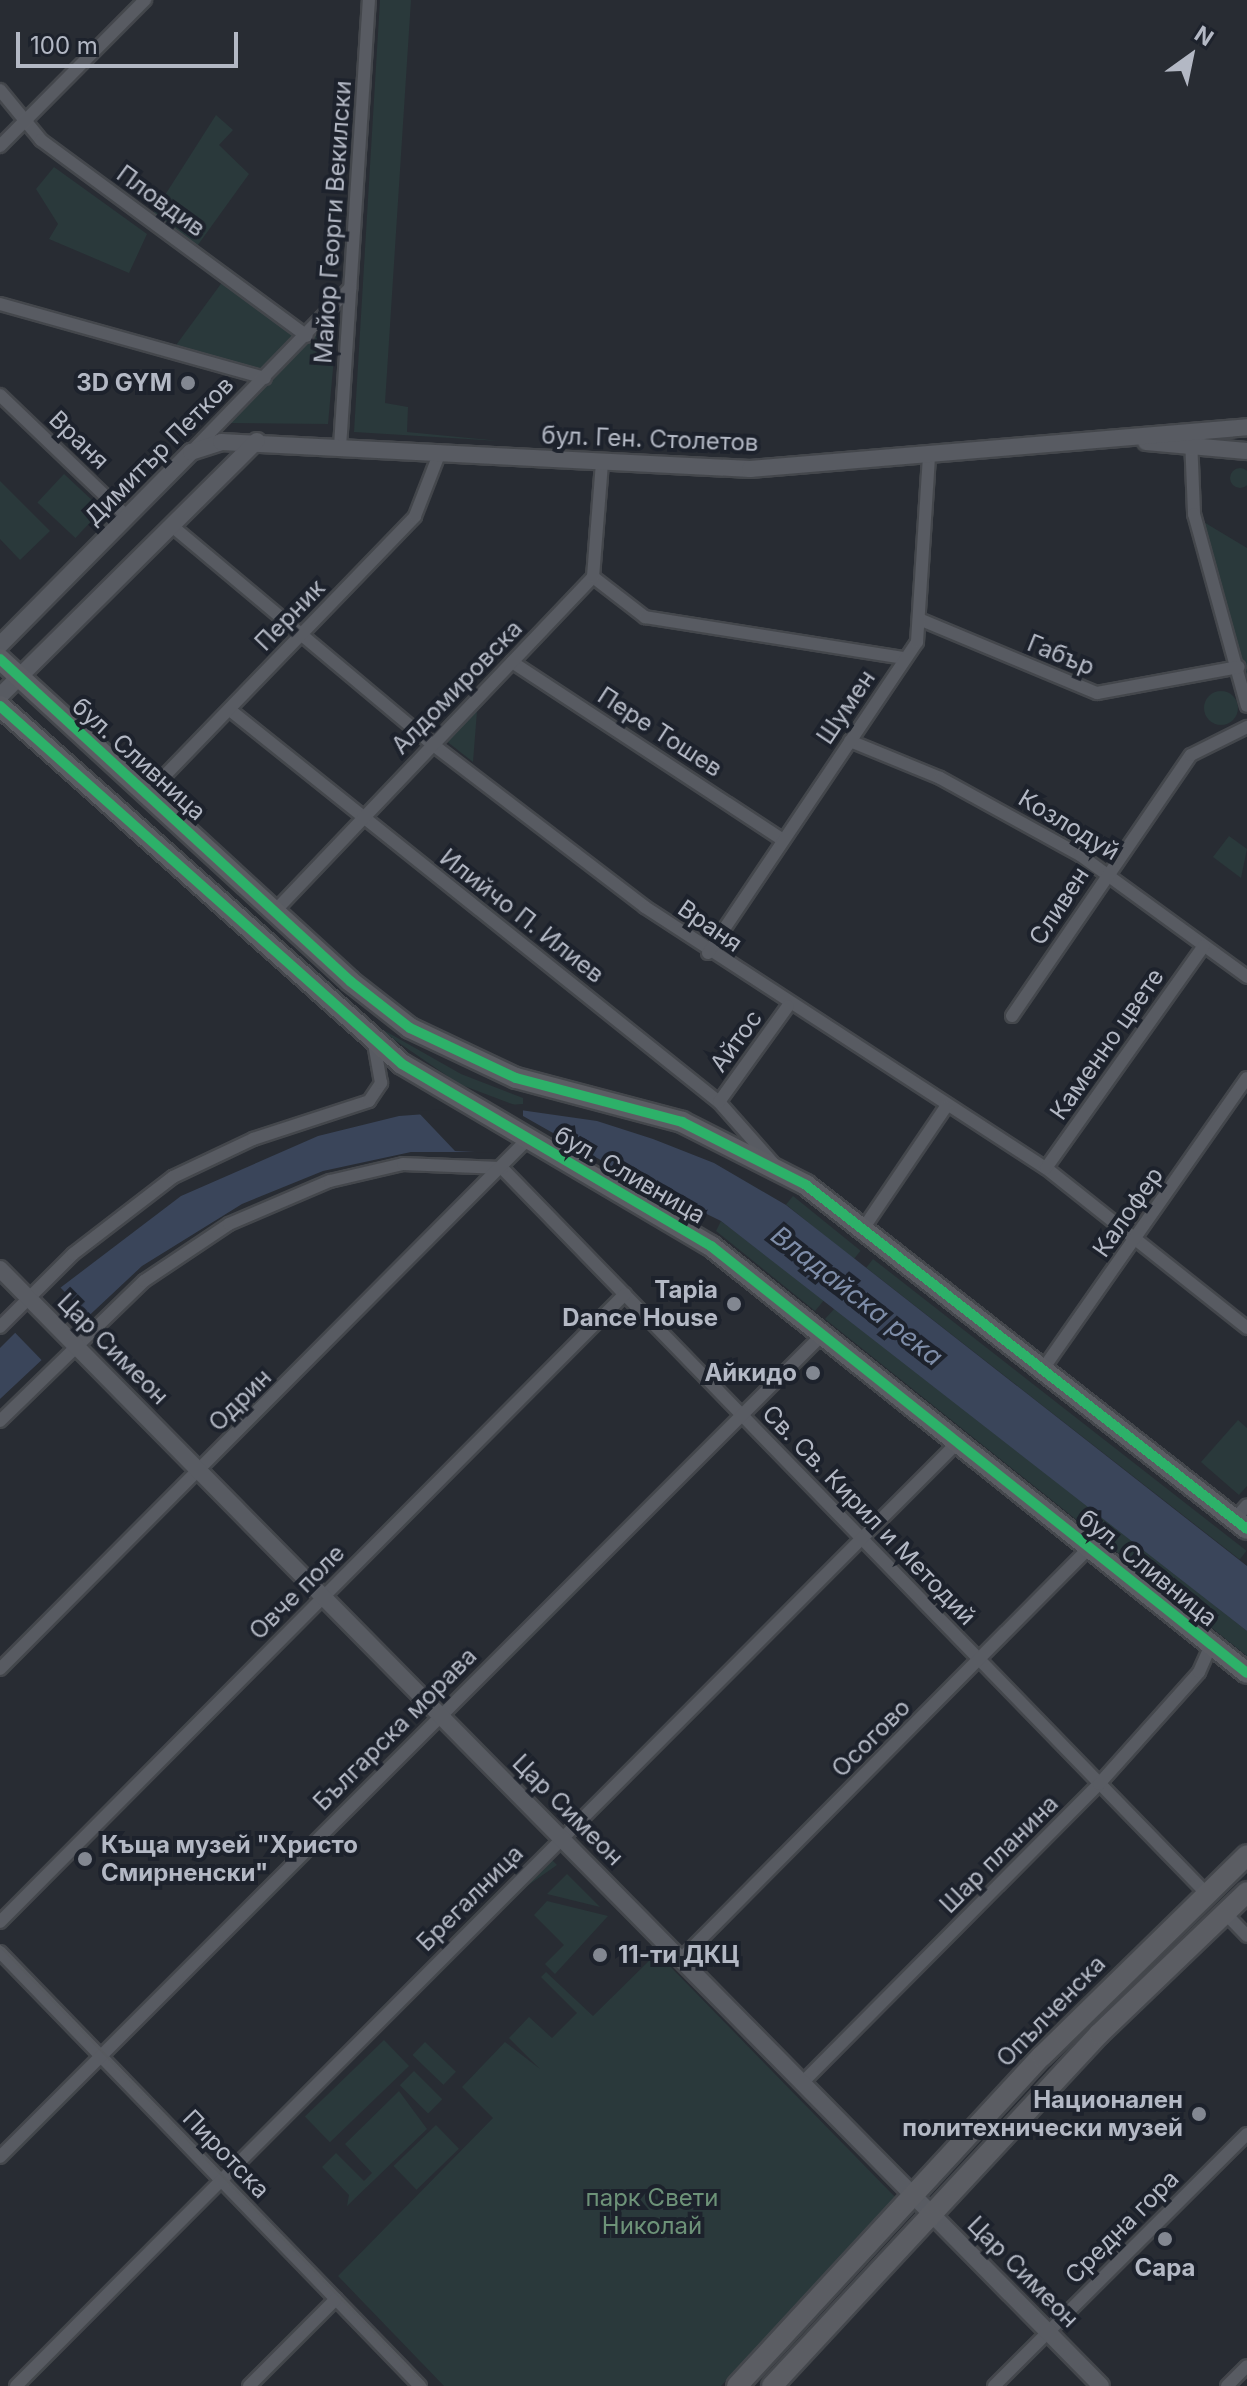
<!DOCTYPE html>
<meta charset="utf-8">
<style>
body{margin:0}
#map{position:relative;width:1247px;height:2386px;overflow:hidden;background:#282c33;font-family:Inter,sans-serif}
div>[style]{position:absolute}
.green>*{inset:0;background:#2a393b;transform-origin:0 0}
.round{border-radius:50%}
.water>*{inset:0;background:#3a455a}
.pier>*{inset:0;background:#282c33;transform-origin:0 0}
.roads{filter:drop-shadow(2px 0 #44474c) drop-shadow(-2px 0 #44474c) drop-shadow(0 2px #44474c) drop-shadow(0 -2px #44474c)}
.minor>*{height:12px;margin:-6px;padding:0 6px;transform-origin:6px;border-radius:6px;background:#585b62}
.tertiary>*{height:16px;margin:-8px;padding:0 8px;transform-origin:8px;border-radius:8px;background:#585b62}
.primary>*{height:20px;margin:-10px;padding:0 10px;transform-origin:10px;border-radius:10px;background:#5b5d63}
.tram>*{height:2px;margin:-1px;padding:0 1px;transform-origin:1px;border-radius:1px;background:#575a5f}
.cycleway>*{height:10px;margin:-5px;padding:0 5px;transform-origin:5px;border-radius:5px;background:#2db169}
.dots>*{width:22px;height:22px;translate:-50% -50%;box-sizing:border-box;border:4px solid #1d222c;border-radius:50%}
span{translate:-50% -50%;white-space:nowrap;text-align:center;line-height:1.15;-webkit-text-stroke:8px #1d222c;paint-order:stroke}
.street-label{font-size:24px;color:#b3b8c4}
.poi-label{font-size:24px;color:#b3b8c4;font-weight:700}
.right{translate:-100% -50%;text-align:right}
.left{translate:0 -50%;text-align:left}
.park-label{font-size:24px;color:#6d9278}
.water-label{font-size:26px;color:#7e8da8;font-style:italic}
.north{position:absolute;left:1151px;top:16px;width:80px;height:80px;-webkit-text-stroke:6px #1d222c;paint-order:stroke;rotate:33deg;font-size:22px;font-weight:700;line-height:32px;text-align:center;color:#b3b8c4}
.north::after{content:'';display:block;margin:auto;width:28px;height:36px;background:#b3b8c4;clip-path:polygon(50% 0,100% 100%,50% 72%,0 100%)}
.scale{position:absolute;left:16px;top:32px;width:222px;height:36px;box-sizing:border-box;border:4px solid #b3b8c4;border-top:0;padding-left:10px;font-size:24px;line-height:28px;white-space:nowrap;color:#b3b8c4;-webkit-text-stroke:6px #1d222c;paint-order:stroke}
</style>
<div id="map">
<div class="green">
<div style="clip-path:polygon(380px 0,411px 0,385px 403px,408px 407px,407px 432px,500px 441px,354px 432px)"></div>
<div style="clip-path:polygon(216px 115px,233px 130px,219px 145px,249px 174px,195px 249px,151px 217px)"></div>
<div style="clip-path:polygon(54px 167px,147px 234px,129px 273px,49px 239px,58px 224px,36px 189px)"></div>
<div style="clip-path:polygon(223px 281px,297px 337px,262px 372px,171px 352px)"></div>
<div style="clip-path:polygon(338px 313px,328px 424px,229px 423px,249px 401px)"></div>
<div class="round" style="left:1230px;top:468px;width:20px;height:20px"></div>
<div style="left:64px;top:474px;width:52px;height:39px;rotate:43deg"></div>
<div style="clip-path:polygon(0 481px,50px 531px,20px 560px,0 539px)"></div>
<div style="clip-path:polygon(1197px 518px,1247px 548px,1247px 675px,1233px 632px)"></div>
<div class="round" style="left:1204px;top:691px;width:34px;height:34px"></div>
<div style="clip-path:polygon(477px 711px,473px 762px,445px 740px)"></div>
<div style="clip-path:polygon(1229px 836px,1247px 849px,1241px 878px,1213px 857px)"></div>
<div style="clip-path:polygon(364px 1019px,461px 1074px,523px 1098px,523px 1108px,459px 1084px)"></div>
<div style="left:793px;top:1196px;width:87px;height:11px;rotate:39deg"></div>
<div style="clip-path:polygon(721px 1221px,825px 1299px,815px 1311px,716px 1231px)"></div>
<div style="left:873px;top:1259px;width:474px;height:11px;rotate:38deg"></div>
<div style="clip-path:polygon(836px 1307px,1247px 1631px,1247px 1656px,825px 1319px)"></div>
<div style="clip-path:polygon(1238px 1420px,1247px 1428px,1247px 1486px,1239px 1495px,1201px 1462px)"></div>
<div style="clip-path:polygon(547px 1855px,557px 1865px,527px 1886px,521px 1881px)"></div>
<div style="clip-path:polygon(567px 1874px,600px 1907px,547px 1894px)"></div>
<div style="clip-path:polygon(547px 1901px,608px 1916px,555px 1974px,545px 1964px,564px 1945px,534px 1915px)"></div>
<div style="clip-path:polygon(657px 1953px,897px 2199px,721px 2386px,444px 2386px,338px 2276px,493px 2118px,462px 2087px,505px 2042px,540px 2069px,509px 2038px,529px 2017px,552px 2038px,577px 2013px,541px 1977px,546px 1972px,593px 2016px)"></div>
<div style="left:384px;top:2040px;width:36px;height:110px;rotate:46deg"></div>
<div style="left:425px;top:2042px;width:43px;height:18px;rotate:44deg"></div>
<div style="left:414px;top:2071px;width:40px;height:20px;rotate:45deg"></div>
<div style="clip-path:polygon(399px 2091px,427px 2129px,347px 2206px,349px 2195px,322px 2167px,336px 2153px,364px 2181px,372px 2173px,345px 2144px)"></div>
<div style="left:436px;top:2125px;width:33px;height:59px;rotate:46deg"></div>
</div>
<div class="water">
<div style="clip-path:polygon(507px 1108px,597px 1121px,653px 1139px,714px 1163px,786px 1205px,1247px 1566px,1247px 1631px,721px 1221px,629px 1176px,538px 1152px,411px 1152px,323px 1171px,242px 1204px,142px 1266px,0 1399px,0 1348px,60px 1288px,181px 1196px,318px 1136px,399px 1116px)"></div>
</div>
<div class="pier">
<div style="clip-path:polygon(523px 1104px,523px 1116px,629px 1176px,537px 1155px,455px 1151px,417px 1111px)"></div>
<div style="left:58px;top:1285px;width:45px;height:64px;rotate:46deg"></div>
</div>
<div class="roads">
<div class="minor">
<div style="left:0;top:90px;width:65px;rotate:50.6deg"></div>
<div style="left:41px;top:140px;width:330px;rotate:36.4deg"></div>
<div style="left:0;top:146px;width:206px;rotate:-45.2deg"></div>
<div style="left:0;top:304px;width:275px;rotate:15.6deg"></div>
<div style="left:0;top:395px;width:176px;rotate:43.8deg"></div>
<div style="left:1191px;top:438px;width:76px;rotate:87.7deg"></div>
<div style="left:1194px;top:514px;width:199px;rotate:74.6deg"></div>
<div style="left:340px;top:447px;width:448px;rotate:-86.3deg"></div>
<div style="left:193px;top:450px;width:226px;rotate:-45.9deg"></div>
<div style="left:172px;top:526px;width:339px;rotate:40deg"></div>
<div style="left:432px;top:744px;width:268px;rotate:37.4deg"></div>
<div style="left:645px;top:907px;width:478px;rotate:33.1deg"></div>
<div style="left:1046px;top:1168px;width:257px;rotate:38.5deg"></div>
<div style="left:593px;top:577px;width:66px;rotate:37.6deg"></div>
<div style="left:645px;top:617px;width:263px;rotate:9deg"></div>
<div style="left:919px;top:619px;width:193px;rotate:22.6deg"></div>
<div style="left:1097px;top:693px;width:144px;rotate:-10.4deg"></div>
<div style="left:512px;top:662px;width:324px;rotate:33.3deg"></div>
<div style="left:230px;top:710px;width:627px;rotate:38.72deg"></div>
<div style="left:719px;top:1102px;width:81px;rotate:48.5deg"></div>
<div style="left:850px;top:741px;width:97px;rotate:22.3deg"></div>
<div style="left:940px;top:778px;width:160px;rotate:28.8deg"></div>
<div style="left:1080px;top:855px;width:207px;rotate:36.1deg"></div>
<div style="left:147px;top:794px;width:386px;rotate:-46deg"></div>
<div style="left:415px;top:516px;width:69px;rotate:-68.7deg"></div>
<div style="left:275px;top:911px;width:461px;rotate:-46.4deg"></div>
<div style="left:593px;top:577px;width:114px;rotate:-85.5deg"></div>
<div style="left:708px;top:953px;width:375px;rotate:-56.1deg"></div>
<div style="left:917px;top:642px;width:187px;rotate:-86.3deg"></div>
<div style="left:1012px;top:1016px;width:316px;rotate:-55.6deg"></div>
<div style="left:1191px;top:755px;width:63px;rotate:-26.6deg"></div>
<div style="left:719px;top:1102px;width:118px;rotate:-54.3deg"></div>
<div style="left:502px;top:1168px;width:1009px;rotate:45.84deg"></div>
<div style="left:1046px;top:1168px;width:272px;rotate:-54.6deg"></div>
<div style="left:865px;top:1226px;width:144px;rotate:-55.8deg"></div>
<div style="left:0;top:1327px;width:103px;rotate:-45deg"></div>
<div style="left:73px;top:1254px;width:126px;rotate:-37.6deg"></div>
<div style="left:173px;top:1177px;width:89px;rotate:-25.4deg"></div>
<div style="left:253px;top:1139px;width:122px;rotate:-18.1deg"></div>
<div style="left:369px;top:1101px;width:22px;rotate:-56deg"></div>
<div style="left:381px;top:1083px;width:41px;rotate:-99.9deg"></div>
<div style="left:1043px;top:1369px;width:355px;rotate:-55deg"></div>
<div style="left:0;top:1421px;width:201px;rotate:-44.2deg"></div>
<div style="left:144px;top:1281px;width:102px;rotate:-33.8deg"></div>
<div style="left:229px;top:1224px;width:110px;rotate:-23.1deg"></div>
<div style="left:330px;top:1181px;width:75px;rotate:-13.1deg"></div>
<div style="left:403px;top:1164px;width:99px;rotate:2.3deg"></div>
<div style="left:1235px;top:1519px;width:18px;rotate:-49deg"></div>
<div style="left:0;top:1669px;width:748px;rotate:-45.11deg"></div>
<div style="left:1224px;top:1912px;width:33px;rotate:46deg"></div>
<div style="left:0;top:1922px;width:886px;rotate:-45.14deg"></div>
<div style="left:0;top:1952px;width:604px;rotate:45.94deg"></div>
<div style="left:681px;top:1959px;width:581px;rotate:-45.21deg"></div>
<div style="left:803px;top:2082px;width:420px;rotate:-45.2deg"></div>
<div style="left:1099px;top:1784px;width:150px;rotate:-48.2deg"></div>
<div style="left:1199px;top:1672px;width:30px;rotate:-66deg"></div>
<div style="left:0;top:2157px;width:1164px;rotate:-45deg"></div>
<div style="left:16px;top:2386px;width:1334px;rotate:-45.06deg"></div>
<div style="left:249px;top:2386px;width:123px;rotate:-45deg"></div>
<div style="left:994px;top:2386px;width:357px;rotate:-44.9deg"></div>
<div style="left:1227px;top:2386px;width:28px;rotate:-45deg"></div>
</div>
<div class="tertiary">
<div style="left:1146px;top:442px;width:101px;rotate:5.1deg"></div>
<div style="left:0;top:645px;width:272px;rotate:-45.3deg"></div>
<div style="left:191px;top:452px;width:32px;rotate:-18deg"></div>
<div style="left:221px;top:442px;width:530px;rotate:2.92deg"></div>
<div style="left:750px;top:469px;width:499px;rotate:-4.8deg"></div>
<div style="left:0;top:696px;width:362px;rotate:-44.8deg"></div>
<div style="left:0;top:1269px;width:1568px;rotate:45.41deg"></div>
</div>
<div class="primary">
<div style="left:0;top:659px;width:476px;rotate:42.6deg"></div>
<div style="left:350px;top:981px;width:76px;rotate:38.1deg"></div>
<div style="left:410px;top:1028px;width:117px;rotate:25.3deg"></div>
<div style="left:516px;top:1078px;width:172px;rotate:14.8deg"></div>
<div style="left:682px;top:1122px;width:139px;rotate:26.9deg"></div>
<div style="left:806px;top:1185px;width:559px;rotate:37.96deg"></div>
<div style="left:0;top:706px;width:538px;rotate:41.69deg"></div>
<div style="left:402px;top:1064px;width:359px;rotate:30.5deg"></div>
<div style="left:711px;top:1246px;width:685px;rotate:38.54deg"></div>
<div style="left:737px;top:2386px;width:449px;rotate:-47.3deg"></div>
<div style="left:1042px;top:2056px;width:287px;rotate:-44.4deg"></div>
<div style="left:772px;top:2386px;width:480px;rotate:-47.1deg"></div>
<div style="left:1099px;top:2034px;width:205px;rotate:-43.8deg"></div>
</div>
</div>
<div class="tram">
<div style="left:0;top:1946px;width:612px;rotate:45.93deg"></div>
</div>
<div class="cycleway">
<div style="left:0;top:659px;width:476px;rotate:42.6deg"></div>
<div style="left:350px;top:981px;width:76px;rotate:38.1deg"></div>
<div style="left:410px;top:1028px;width:117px;rotate:25.3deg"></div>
<div style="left:516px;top:1078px;width:172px;rotate:14.8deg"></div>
<div style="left:682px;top:1122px;width:139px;rotate:26.9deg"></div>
<div style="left:806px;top:1185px;width:559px;rotate:37.96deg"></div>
<div style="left:0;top:706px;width:538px;rotate:41.69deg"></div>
<div style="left:402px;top:1064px;width:359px;rotate:30.5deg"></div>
<div style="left:711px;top:1246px;width:685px;rotate:38.54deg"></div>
</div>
<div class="dots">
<div style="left:188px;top:383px;background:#828791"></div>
<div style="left:734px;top:1304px;background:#828791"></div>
<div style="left:813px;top:1373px;background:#828791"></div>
<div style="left:85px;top:1859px;background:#828791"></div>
<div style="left:600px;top:1955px;background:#828791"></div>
<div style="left:1199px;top:2114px;background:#828791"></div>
<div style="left:1165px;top:2239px;background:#828791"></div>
</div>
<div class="street-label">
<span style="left:161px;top:201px;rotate:36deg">Пловдив</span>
<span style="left:333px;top:222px;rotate:-86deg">Майор Георги Векилски</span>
<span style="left:650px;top:439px;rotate:2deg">бул. Ген. Столетов</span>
<span style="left:79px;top:440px;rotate:44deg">Враня</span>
<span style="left:159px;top:451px;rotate:-45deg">Димитър Петков</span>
<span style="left:290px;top:615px;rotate:-46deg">Перник</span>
<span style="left:1061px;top:655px;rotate:22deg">Габър</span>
<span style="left:457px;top:687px;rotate:-46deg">Алдомировска</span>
<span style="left:846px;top:707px;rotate:-56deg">Шумен</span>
<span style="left:660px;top:732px;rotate:33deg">Пере Тошев</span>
<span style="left:139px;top:759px;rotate:42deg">бул. Сливница</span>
<span style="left:1069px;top:825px;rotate:31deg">Козлодуй</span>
<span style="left:1059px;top:906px;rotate:-57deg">Сливен</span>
<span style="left:522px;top:916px;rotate:38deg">Илийчо П. Илиев</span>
<span style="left:710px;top:926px;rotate:35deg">Враня</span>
<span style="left:736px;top:1041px;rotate:-54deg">Айтос</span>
<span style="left:1107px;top:1044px;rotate:-55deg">Каменно цвете</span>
<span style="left:630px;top:1175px;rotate:30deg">бул. Сливница</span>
<span style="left:1128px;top:1212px;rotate:-55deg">Калофер</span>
<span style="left:113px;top:1349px;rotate:45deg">Цар Симеон</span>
<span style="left:240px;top:1400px;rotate:-45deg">Одрин</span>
<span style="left:869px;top:1515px;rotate:46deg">Св. Св. Кирил и Методий</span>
<span style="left:1148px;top:1568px;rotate:39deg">бул. Сливница</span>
<span style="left:297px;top:1592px;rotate:-45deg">Овче поле</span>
<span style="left:395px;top:1729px;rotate:-45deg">Българска морава</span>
<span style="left:871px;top:1738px;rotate:-45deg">Осогово</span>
<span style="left:568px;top:1810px;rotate:45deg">Цар Симеон</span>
<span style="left:999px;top:1854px;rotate:-45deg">Шар планина</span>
<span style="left:470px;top:1898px;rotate:-45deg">Брегалница</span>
<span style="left:1051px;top:2011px;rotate:-46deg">Опълченска</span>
<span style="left:226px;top:2154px;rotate:46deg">Пиротска</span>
<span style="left:1122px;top:2227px;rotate:-45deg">Средна гора</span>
<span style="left:1023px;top:2272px;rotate:45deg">Цар Симеон</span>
</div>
<div class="poi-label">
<span class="right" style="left:172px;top:383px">3D GYM</span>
<span class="right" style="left:718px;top:1304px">Tapia<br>Dance House</span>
<span class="right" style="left:797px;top:1373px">Айкидо</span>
<span class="left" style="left:101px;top:1859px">Къща музей "Христо<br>Смирненски"</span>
<span class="left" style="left:618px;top:1955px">11-ти ДКЦ</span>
<span class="right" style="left:1183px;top:2114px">Национален<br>политехнически музей</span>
<span style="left:1165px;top:2268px">Сара</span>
</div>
<div class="park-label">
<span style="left:652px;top:2212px">парк Свети<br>Николай</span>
</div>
<div class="water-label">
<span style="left:857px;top:1296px;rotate:38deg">Владайска река</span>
</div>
<div class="north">N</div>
<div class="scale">100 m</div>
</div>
